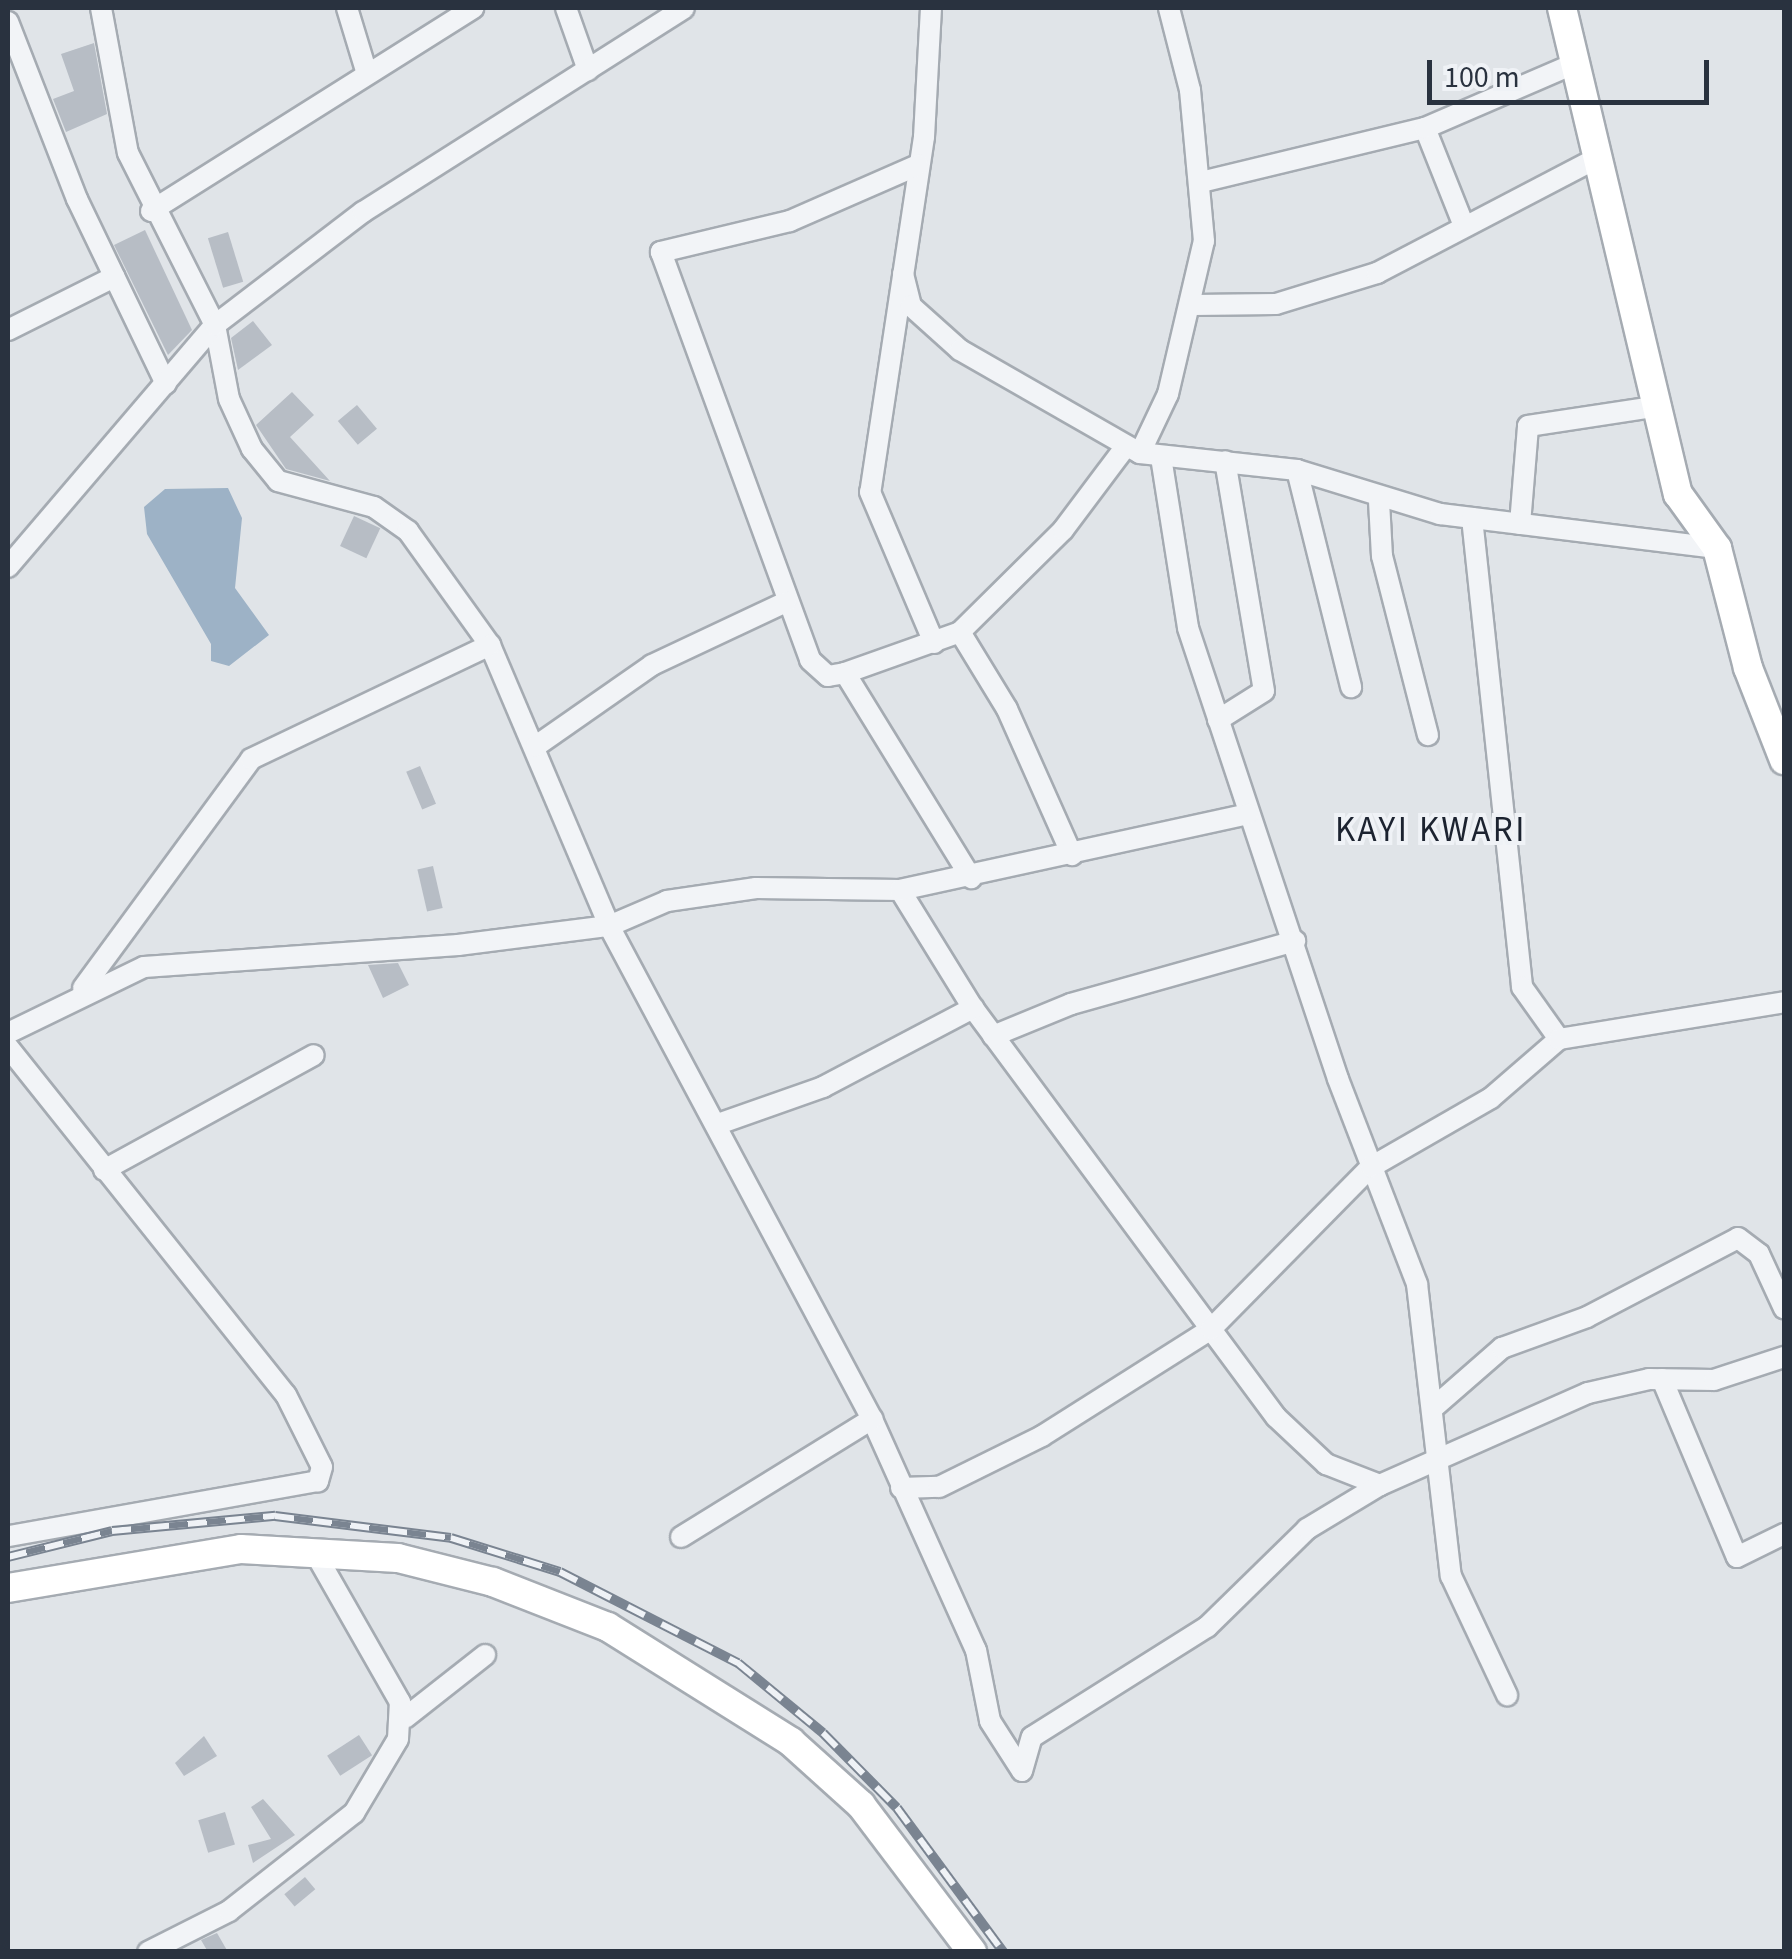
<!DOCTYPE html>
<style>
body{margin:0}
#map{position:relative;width:1792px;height:1959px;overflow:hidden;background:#e0e4e8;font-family:"Source Sans 3",sans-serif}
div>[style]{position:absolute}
.water>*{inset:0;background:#9db2c6}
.building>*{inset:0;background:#b7bdc5;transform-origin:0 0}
.roads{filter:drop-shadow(2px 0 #a5abb2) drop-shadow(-2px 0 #a5abb2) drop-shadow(0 2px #a5abb2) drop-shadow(0 -2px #a5abb2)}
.street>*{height:20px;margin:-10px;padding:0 10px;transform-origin:10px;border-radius:10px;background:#f2f4f7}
.secondary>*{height:28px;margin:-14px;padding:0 14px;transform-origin:14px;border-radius:14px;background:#fff}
.rail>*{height:10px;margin-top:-5px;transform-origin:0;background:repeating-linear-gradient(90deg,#eff2f6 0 19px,#7a8491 0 38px);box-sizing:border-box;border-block:2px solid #7a8491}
span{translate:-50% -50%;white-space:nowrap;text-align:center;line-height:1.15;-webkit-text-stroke:8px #eff2f6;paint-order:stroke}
.quarter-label{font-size:35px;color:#1c2330;letter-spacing:2.5px}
.frame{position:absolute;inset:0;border:10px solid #29323f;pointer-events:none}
.scale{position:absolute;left:1427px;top:60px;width:282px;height:45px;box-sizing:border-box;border:5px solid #29323f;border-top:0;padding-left:12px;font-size:30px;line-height:35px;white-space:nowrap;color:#29323f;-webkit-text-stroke:8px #eff2f6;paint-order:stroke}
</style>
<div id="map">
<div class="water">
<div style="clip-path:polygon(228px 488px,242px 518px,235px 588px,269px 635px,229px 666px,211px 661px,211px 644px,147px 534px,144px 507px,165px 489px)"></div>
</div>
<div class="building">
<div style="clip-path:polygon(94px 43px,107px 114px,66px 132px,53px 99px,74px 91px,61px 54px)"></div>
<div style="clip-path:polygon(145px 230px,192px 330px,168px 355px,114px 245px)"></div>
<div style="left:228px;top:232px;width:52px;height:21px;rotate:73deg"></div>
<div style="clip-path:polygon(253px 321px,272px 345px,238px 370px,231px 338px)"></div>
<div style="clip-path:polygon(292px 392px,314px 415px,290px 437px,330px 481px,286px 469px,256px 425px)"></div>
<div style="left:357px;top:405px;width:31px;height:25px;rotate:50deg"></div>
<div style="left:354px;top:516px;width:29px;height:33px;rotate:25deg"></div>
<div style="left:420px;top:766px;width:41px;height:15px;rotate:67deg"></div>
<div style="left:433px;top:866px;width:43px;height:16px;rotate:77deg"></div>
<div style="clip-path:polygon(398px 963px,409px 985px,383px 998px,368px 965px)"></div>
<div style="left:359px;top:1735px;width:24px;height:38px;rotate:57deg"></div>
<div style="clip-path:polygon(204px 1736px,217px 1756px,184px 1776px,175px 1763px)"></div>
<div style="clip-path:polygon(263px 1799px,295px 1835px,253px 1863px,248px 1845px,271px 1839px,251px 1807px)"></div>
<div style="left:225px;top:1812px;width:34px;height:28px;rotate:73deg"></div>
<div style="left:305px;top:1877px;width:16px;height:27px;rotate:50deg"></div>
<div style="clip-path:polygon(217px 1933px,228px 1952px,208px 1952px,201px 1940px)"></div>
</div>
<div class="roads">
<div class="street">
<div style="left:101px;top:8px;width:147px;rotate:79.5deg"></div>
<div style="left:128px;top:153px;width:193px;rotate:63.2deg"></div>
<div style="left:215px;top:325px;width:75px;rotate:79.3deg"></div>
<div style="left:229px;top:399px;width:55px;rotate:65.3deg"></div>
<div style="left:252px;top:449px;width:41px;rotate:50.9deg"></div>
<div style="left:278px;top:481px;width:99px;rotate:15.2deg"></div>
<div style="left:374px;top:507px;width:42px;rotate:35.2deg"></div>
<div style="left:408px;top:531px;width:140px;rotate:54.3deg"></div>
<div style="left:490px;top:645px;width:305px;rotate:67deg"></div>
<div style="left:609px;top:926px;width:559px;rotate:61.92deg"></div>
<div style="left:872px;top:1419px;width:253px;rotate:65.8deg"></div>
<div style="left:976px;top:1650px;width:72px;rotate:78.8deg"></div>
<div style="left:990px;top:1721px;width:59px;rotate:57.4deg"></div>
<div style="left:347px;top:8px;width:69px;rotate:73.1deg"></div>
<div style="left:566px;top:8px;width:66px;rotate:70.5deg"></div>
<div style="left:931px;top:8px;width:129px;rotate:93.1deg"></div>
<div style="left:924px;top:137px;width:359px;rotate:98.6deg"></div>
<div style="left:870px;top:492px;width:164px;rotate:67deg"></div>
<div style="left:8px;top:22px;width:190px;rotate:68.7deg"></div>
<div style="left:77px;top:199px;width:205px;rotate:64.3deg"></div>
<div style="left:1425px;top:128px;width:105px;rotate:68.3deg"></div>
<div style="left:918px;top:165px;width:140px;rotate:156.4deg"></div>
<div style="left:790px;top:221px;width:133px;rotate:166.5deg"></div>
<div style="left:661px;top:252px;width:434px;rotate:69.9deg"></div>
<div style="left:810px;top:660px;width:24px;rotate:42deg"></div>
<div style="left:828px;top:676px;width:17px;rotate:-10deg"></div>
<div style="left:845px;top:673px;width:122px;rotate:-19.6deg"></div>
<div style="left:960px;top:632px;width:145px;rotate:-44.7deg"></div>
<div style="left:1063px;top:530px;width:105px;rotate:-53.1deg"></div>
<div style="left:1201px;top:182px;width:230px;rotate:-13.6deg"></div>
<div style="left:1425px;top:128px;width:164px;rotate:-23.3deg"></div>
<div style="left:151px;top:211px;width:381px;rotate:-32.2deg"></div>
<div style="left:903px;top:274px;width:33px;rotate:76deg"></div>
<div style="left:911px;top:306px;width:66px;rotate:41.9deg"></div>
<div style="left:960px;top:350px;width:207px;rotate:29.8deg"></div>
<div style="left:1140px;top:453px;width:158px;rotate:6.2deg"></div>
<div style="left:1297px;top:470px;width:150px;rotate:17.1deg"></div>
<div style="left:1440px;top:514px;width:279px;rotate:7deg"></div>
<div style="left:1194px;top:305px;width:82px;rotate:-0.7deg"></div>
<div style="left:1276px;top:304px;width:106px;rotate:-17.1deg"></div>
<div style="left:1377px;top:273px;width:250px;rotate:-27.6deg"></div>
<div style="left:8px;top:330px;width:119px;rotate:-26.6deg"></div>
<div style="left:1140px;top:453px;width:65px;rotate:-64.6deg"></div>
<div style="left:1168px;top:394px;width:157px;rotate:-76.8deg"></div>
<div style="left:1204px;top:241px;width:152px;rotate:-95.3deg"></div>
<div style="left:1190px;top:90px;width:85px;rotate:-104.4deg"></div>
<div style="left:1161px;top:457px;width:173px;rotate:81deg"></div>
<div style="left:1188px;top:628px;width:475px;rotate:71.6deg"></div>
<div style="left:1338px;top:1079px;width:220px;rotate:68.9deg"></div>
<div style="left:1417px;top:1284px;width:294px;rotate:83.4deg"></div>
<div style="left:1451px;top:1576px;width:132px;rotate:64.8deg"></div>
<div style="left:1297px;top:470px;width:224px;rotate:76deg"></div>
<div style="left:1379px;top:501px;width:55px;rotate:86.9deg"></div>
<div style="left:1382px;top:556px;width:185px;rotate:75.6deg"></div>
<div style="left:1472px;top:518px;width:472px;rotate:83.9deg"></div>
<div style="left:1522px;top:987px;width:64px;rotate:54.6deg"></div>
<div style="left:1520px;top:524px;width:98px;rotate:-85.3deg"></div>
<div style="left:1528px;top:426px;width:134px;rotate:-8.6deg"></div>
<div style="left:8px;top:567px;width:318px;rotate:-49.5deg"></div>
<div style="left:215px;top:325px;width:186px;rotate:-37.4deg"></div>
<div style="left:363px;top:212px;width:380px;rotate:-32.4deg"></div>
<div style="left:960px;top:632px;width:90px;rotate:58.6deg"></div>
<div style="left:1007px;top:709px;width:160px;rotate:66deg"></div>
<div style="left:845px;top:673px;width:241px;rotate:58.4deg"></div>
<div style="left:1218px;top:720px;width:54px;rotate:-32.2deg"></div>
<div style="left:1264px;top:691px;width:233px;rotate:-99.6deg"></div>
<div style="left:536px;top:746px;width:141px;rotate:-34.9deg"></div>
<div style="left:652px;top:665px;width:148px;rotate:-25.2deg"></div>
<div style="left:900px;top:890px;width:139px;rotate:58.3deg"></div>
<div style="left:973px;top:1008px;width:509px;rotate:53.47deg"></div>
<div style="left:1276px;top:1417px;width:69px;rotate:43.2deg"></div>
<div style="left:1326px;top:1464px;width:58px;rotate:21.3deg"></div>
<div style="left:83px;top:988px;width:284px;rotate:-53.7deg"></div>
<div style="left:251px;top:759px;width:265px;rotate:-25.5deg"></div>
<div style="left:8px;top:1033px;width:151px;rotate:-25.9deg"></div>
<div style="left:144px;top:967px;width:315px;rotate:-4deg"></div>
<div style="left:458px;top:945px;width:152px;rotate:-7.2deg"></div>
<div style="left:609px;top:926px;width:63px;rotate:-23.3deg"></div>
<div style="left:667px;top:901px;width:90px;rotate:-8.3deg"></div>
<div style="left:756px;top:888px;width:144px;rotate:0.8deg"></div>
<div style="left:900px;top:890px;width:356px;rotate:-12.3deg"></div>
<div style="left:993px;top:1036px;width:84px;rotate:-22.3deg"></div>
<div style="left:1071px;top:1004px;width:233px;rotate:-15.7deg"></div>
<div style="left:8px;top:1047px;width:445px;rotate:51.4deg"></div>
<div style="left:286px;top:1395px;width:80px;rotate:63.4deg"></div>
<div style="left:322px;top:1467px;width:15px;rotate:106deg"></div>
<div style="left:318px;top:1481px;width:315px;rotate:169.9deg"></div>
<div style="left:721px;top:1123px;width:108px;rotate:-19.4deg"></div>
<div style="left:823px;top:1087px;width:170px;rotate:-27.8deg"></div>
<div style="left:104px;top:1170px;width:239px;rotate:-28.7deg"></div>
<div style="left:1662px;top:1379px;width:193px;rotate:67.2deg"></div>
<div style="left:1737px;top:1557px;width:52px;rotate:-26.1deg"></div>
<div style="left:1432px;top:1409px;width:93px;rotate:-41.1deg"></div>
<div style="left:1502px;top:1348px;width:90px;rotate:-20deg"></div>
<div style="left:1587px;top:1317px;width:170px;rotate:-27.6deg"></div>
<div style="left:1738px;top:1238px;width:26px;rotate:37deg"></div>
<div style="left:1759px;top:1254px;width:60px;rotate:65.2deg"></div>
<div style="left:901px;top:1488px;width:38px;rotate:-2deg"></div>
<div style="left:939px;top:1487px;width:115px;rotate:-26.3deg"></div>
<div style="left:1042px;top:1436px;width:200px;rotate:-32.3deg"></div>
<div style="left:1211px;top:1329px;width:228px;rotate:-45.4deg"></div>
<div style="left:1371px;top:1167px;width:138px;rotate:-29.9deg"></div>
<div style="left:1491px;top:1098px;width:90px;rotate:-40.9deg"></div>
<div style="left:1559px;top:1039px;width:228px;rotate:-9.3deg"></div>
<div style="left:681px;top:1537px;width:225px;rotate:-31.7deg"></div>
<div style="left:405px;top:1718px;width:102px;rotate:-38.2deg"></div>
<div style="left:1022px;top:1771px;width:35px;rotate:-74deg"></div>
<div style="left:1032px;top:1737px;width:207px;rotate:-32.2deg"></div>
<div style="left:1207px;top:1627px;width:140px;rotate:-44.4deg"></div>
<div style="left:1307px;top:1529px;width:85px;rotate:-31.1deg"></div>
<div style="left:1380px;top:1485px;width:227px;rotate:-23.9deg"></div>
<div style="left:1588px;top:1393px;width:63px;rotate:-12.9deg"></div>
<div style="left:1649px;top:1379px;width:65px;rotate:0.9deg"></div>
<div style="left:1714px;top:1380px;width:74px;rotate:-18.2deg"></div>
<div style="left:148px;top:1952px;width:91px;rotate:-26.8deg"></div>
<div style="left:229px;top:1911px;width:159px;rotate:-38.1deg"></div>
<div style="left:354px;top:1813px;width:86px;rotate:-59.3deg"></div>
<div style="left:398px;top:1739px;width:37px;rotate:-87deg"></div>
<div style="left:400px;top:1702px;width:174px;rotate:-119.7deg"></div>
</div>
<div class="secondary">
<div style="left:1562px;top:8px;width:500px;rotate:76.6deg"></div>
<div style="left:1678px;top:494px;width:67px;rotate:54.2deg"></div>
<div style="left:1717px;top:548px;width:124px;rotate:75.5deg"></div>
<div style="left:1748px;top:668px;width:99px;rotate:68.6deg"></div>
<div style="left:8px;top:1588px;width:236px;rotate:-9.5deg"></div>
<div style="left:241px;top:1549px;width:157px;rotate:3.3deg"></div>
<div style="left:398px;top:1558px;width:98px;rotate:14.2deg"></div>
<div style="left:493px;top:1582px;width:123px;rotate:21.4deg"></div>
<div style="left:608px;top:1627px;width:216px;rotate:32.1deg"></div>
<div style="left:791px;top:1742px;width:94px;rotate:42deg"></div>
<div style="left:861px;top:1805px;width:184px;rotate:52.9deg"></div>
</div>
</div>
<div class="rail">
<div style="left:8px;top:1557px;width:107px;rotate:-14deg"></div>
<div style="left:112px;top:1531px;width:164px;rotate:-5.3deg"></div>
<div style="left:275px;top:1516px;width:177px;rotate:7.1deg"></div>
<div style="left:451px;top:1538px;width:114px;rotate:17.3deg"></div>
<div style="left:560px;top:1572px;width:200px;rotate:27.1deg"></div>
<div style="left:738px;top:1663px;width:110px;rotate:39.5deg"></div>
<div style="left:823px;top:1733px;width:105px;rotate:45.4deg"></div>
<div style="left:897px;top:1808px;width:179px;rotate:53.6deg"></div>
</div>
<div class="quarter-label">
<span style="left:1431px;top:830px">KAYI KWARI</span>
</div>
<div class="frame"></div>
<div class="scale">100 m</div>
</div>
